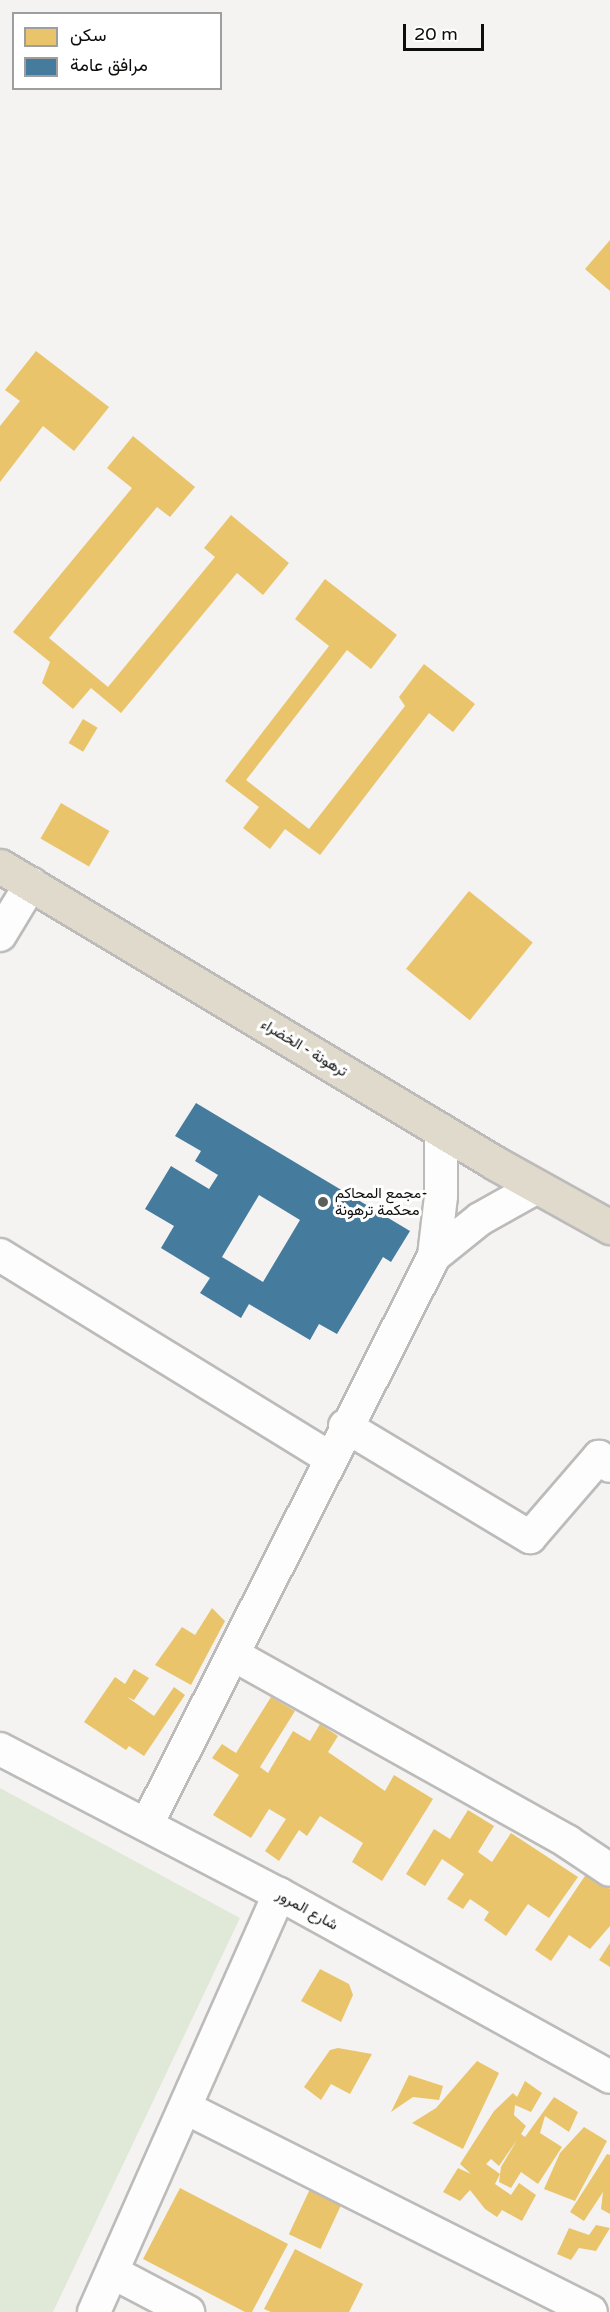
<!DOCTYPE html>
<meta charset="utf-8">
<style>
body{margin:0}
#map{position:relative;width:610px;height:2312px;overflow:hidden;background:#f4f3f2;font-family:"Varela Round",Vazirmatn,sans-serif}
div>[style]{position:absolute}
.green>*{inset:0;background:#e0e9d8}
.homes>*{inset:0;background:#e9c46a;transform-origin:0 0}
.public>*{inset:0;background:#457b9d}
.roads{filter:drop-shadow(2px 0 #bcbbba) drop-shadow(-2px 0 #bcbbba) drop-shadow(0 2px #bcbbba) drop-shadow(0 -2px #bcbbba)}
.minor>*{height:32px;margin:-16px;padding:0 16px;transform-origin:16px;border-radius:16px;background:#fdfdfd}
.highway>*{height:33px;margin:-16.5px;padding:0 16.5px;transform-origin:16.5px;border-radius:16.5px;background:#e0dacc}
.dots>*{width:16px;height:16px;translate:-50% -50%;box-sizing:border-box;border:3px solid #fff;border-radius:50%}
span{translate:-50% -50%;white-space:nowrap;text-align:center;line-height:1.15;-webkit-text-stroke:6px #fff;paint-order:stroke}
.street-label{font-size:15px;color:#0d0d0c}
.poi-label{font-size:15px;color:#0d0d0c}
.left{translate:0 -50%;text-align:left}
.legend{position:absolute;left:12px;top:12px;width:210px;height:78px;box-sizing:border-box;background:#fff;border:2px solid #9e9e9e;margin:0;padding:8px 10px;list-style:none;font-size:18px;color:#0d0d0c}
.legend li{display:flex;align-items:center;gap:12px;height:30px}
.legend b{width:30px;border:2px solid #9e9e9e}
.scale{position:absolute;left:403px;top:24px;width:81px;height:27px;box-sizing:border-box;border:3px solid #0d0d0c;border-top:0;padding-left:8px;font-size:18px;line-height:21px;white-space:nowrap;color:#0d0d0c;-webkit-text-stroke:4px #fff;paint-order:stroke}
</style>
<div id="map">
<div class="green">
<div style="clip-path:polygon(0 1788px,240px 1918px,53px 2312px,0 2312px)"></div>
</div>
<div class="homes">
<div style="clip-path:polygon(610px 240px,610px 291px,585px 269px)"></div>
<div style="clip-path:polygon(36px 351px,109px 407px,74px 451px,43px 426px,0 482px,0 426px,20px 401px,5px 390px)"></div>
<div style="clip-path:polygon(133px 436px,195px 487px,170px 517px,157px 507px,49px 638px,108px 687px,215px 557px,204px 548px,231px 515px,289px 563px,263px 595px,237px 573px,121px 713px,91px 688px,73px 709px,42px 683px,50px 662px,13px 632px,132px 488px,107px 468px)"></div>
<div style="clip-path:polygon(325px 579px,397px 635px,371px 669px,347px 650px,246px 780px,309px 829px,405px 706px,399px 697px,424px 664px,475px 704px,453px 732px,429px 713px,320px 855px,285px 829px,270px 849px,243px 828px,259px 807px,225px 781px,329px 646px,295px 619px)"></div>
<div style="left:83px;top:719px;width:17px;height:28px;rotate:31deg"></div>
<div style="left:61px;top:803px;width:56px;height:41px;rotate:30deg"></div>
<div style="left:469px;top:891px;width:82px;height:100px;rotate:39deg"></div>
<div style="clip-path:polygon(212px 1608px,225px 1621px,191px 1685px,155px 1665px,182px 1627px,195px 1635px)"></div>
<div style="clip-path:polygon(134px 1669px,149px 1678px,134px 1700px,127px 1697px,154px 1716px,174px 1687px,185px 1695px,144px 1756px,129px 1746px,126px 1750px,84px 1722px,115px 1677px,125px 1684px)"></div>
<div style="clip-path:polygon(271px 1697px,295px 1711px,260px 1767px,268px 1773px,293px 1731px,310px 1741px,320px 1724px,338px 1736px,328px 1752px,385px 1791px,394px 1775px,433px 1799px,382px 1881px,352px 1862px,363px 1843px,320px 1816px,307px 1836px,299px 1830px,279px 1861px,265px 1851px,286px 1819px,269px 1809px,251px 1838px,213px 1815px,239px 1775px,212px 1758px,222px 1744px,236px 1753px)"></div>
<div style="clip-path:polygon(468px 1810px,494px 1826px,478px 1852px,492px 1862px,511px 1833px,578px 1877px,549px 1918px,528px 1904px,506px 1936px,484px 1920px,489px 1912px,470px 1899px,463px 1909px,447px 1899px,464px 1874px,442px 1859px,425px 1886px,406px 1874px,434px 1829px,450px 1839px)"></div>
<div style="clip-path:polygon(587px 1873px,610px 1889px,610px 1926px,590px 1949px,569px 1935px,551px 1961px,535px 1950px)"></div>
<div style="clip-path:polygon(610px 1943px,610px 1967px,599px 1960px)"></div>
<div style="clip-path:polygon(320px 1969px,349px 1984px,353px 1995px,341px 2022px,301px 2001px)"></div>
<div style="clip-path:polygon(338px 2048px,372px 2054px,350px 2094px,331px 2084px,321px 2100px,304px 2087px,330px 2050px)"></div>
<div style="clip-path:polygon(477px 2061px,499px 2073px,463px 2149px,412px 2123px,436px 2108px)"></div>
<div style="clip-path:polygon(409px 2075px,443px 2086px,439px 2100px,413px 2097px,391px 2112px)"></div>
<div style="clip-path:polygon(525px 2081px,542px 2093px,531px 2112px,515px 2105px,514px 2115px,526px 2126px,521px 2134px,525px 2137px,554px 2097px,578px 2112px,569px 2132px,545px 2116px,540px 2133px,562px 2147px,538px 2184px,521px 2172px,511px 2188px,499px 2182px,501px 2167px,517px 2140px,499px 2166px,491px 2159px,486px 2164px,500px 2174px,495px 2184px,511px 2195px,519px 2183px,536px 2195px,522px 2221px,502px 2210px,497px 2217px,485px 2209px,470px 2190px,460px 2201px,443px 2192px,458px 2168px,471px 2174px,460px 2164px,494px 2111px,513px 2093px,517px 2097px)"></div>
<div style="clip-path:polygon(584px 2127px,607px 2141px,575px 2201px,544px 2189px,560px 2153px)"></div>
<div style="clip-path:polygon(607px 2154px,610px 2155px,610px 2214px,601px 2209px,603px 2192px,584px 2221px,570px 2212px)"></div>
<div style="clip-path:polygon(180px 2188px,288px 2244px,252px 2312px,245px 2312px,143px 2259px)"></div>
<div style="left:310px;top:2189px;width:35px;height:50px;rotate:25deg"></div>
<div style="clip-path:polygon(596px 2225px,610px 2228px,596px 2251px,579px 2248px,571px 2260px,557px 2254px,569px 2228px,589px 2235px)"></div>
<div style="clip-path:polygon(295px 2249px,363px 2284px,349px 2312px,271px 2312px,264px 2309px)"></div>
</div>
<div class="public">
<div style="clip-path:polygon(evenodd,196px 1103px,410px 1231px,391px 1262px,383px 1257px,337px 1334px,319px 1324px,310px 1340px,249px 1304px,241px 1318px,200px 1293px,210px 1278px,161px 1248px,174px 1226px,145px 1209px,171px 1166px,209px 1189px,218px 1175px,195px 1161px,201px 1151px,175px 1136px,196px 1103px,259px 1195px,300px 1220px,263px 1282px,222px 1257px,259px 1195px)"></div>
</div>
<div class="roads">
<div class="minor">
<div style="left:0;top:935px;width:60px;rotate:-58.7deg"></div>
<div style="left:0;top:1255px;width:387px;rotate:31.6deg"></div>
<div style="left:434px;top:1256px;width:59px;rotate:-38.8deg"></div>
<div style="left:480px;top:1219px;width:65px;rotate:-29.3deg"></div>
<div style="left:345px;top:1426px;width:216px;rotate:31deg"></div>
<div style="left:530px;top:1537px;width:106px;rotate:-49.2deg"></div>
<div style="left:599px;top:1457px;width:14px;rotate:39deg"></div>
<div style="left:234px;top:1655px;width:383px;rotate:29.2deg"></div>
<div style="left:568px;top:1842px;width:50px;rotate:33.7deg"></div>
<div style="left:0;top:1749px;width:314px;rotate:27.5deg"></div>
<div style="left:279px;top:1894px;width:378px;rotate:28.9deg"></div>
<div style="left:147px;top:1824px;width:636px;rotate:-63.19deg"></div>
<div style="left:434px;top:1256px;width:60px;rotate:-83.3deg"></div>
<div style="left:441px;top:1196px;width:66px;rotate:-90deg"></div>
<div style="left:186px;top:2108px;width:453px;rotate:26.7deg"></div>
<div style="left:114px;top:2273px;width:84px;rotate:27.8deg"></div>
<div style="left:94px;top:2312px;width:457px;rotate:-66.1deg"></div>
</div>
<div class="highway">
<div style="left:0;top:866px;width:577px;rotate:30.96deg"></div>
<div style="left:495px;top:1163px;width:132px;rotate:29.1deg"></div>
</div>
</div>
<div class="dots">
<div style="left:323px;top:1202px;background:#5e5e5c"></div>
</div>
<div class="street-label">
<span style="left:304px;top:1048px;rotate:31deg">ترهونة - الخضراء</span>
<span style="left:307px;top:1910px;rotate:29deg">شارع المرور</span>
</div>
<div class="poi-label">
<span class="left" style="left:335px;top:1202px">مجمع المحاكم-<br>محكمة ترهونة</span>
</div>
<ul class="legend">
<li><b style="height:16px;background:#e9c46a"></b>سكن</li>
<li><b style="height:16px;background:#457b9d"></b>مرافق عامة</li>
</ul>
<div class="scale">20 m</div>
</div>
